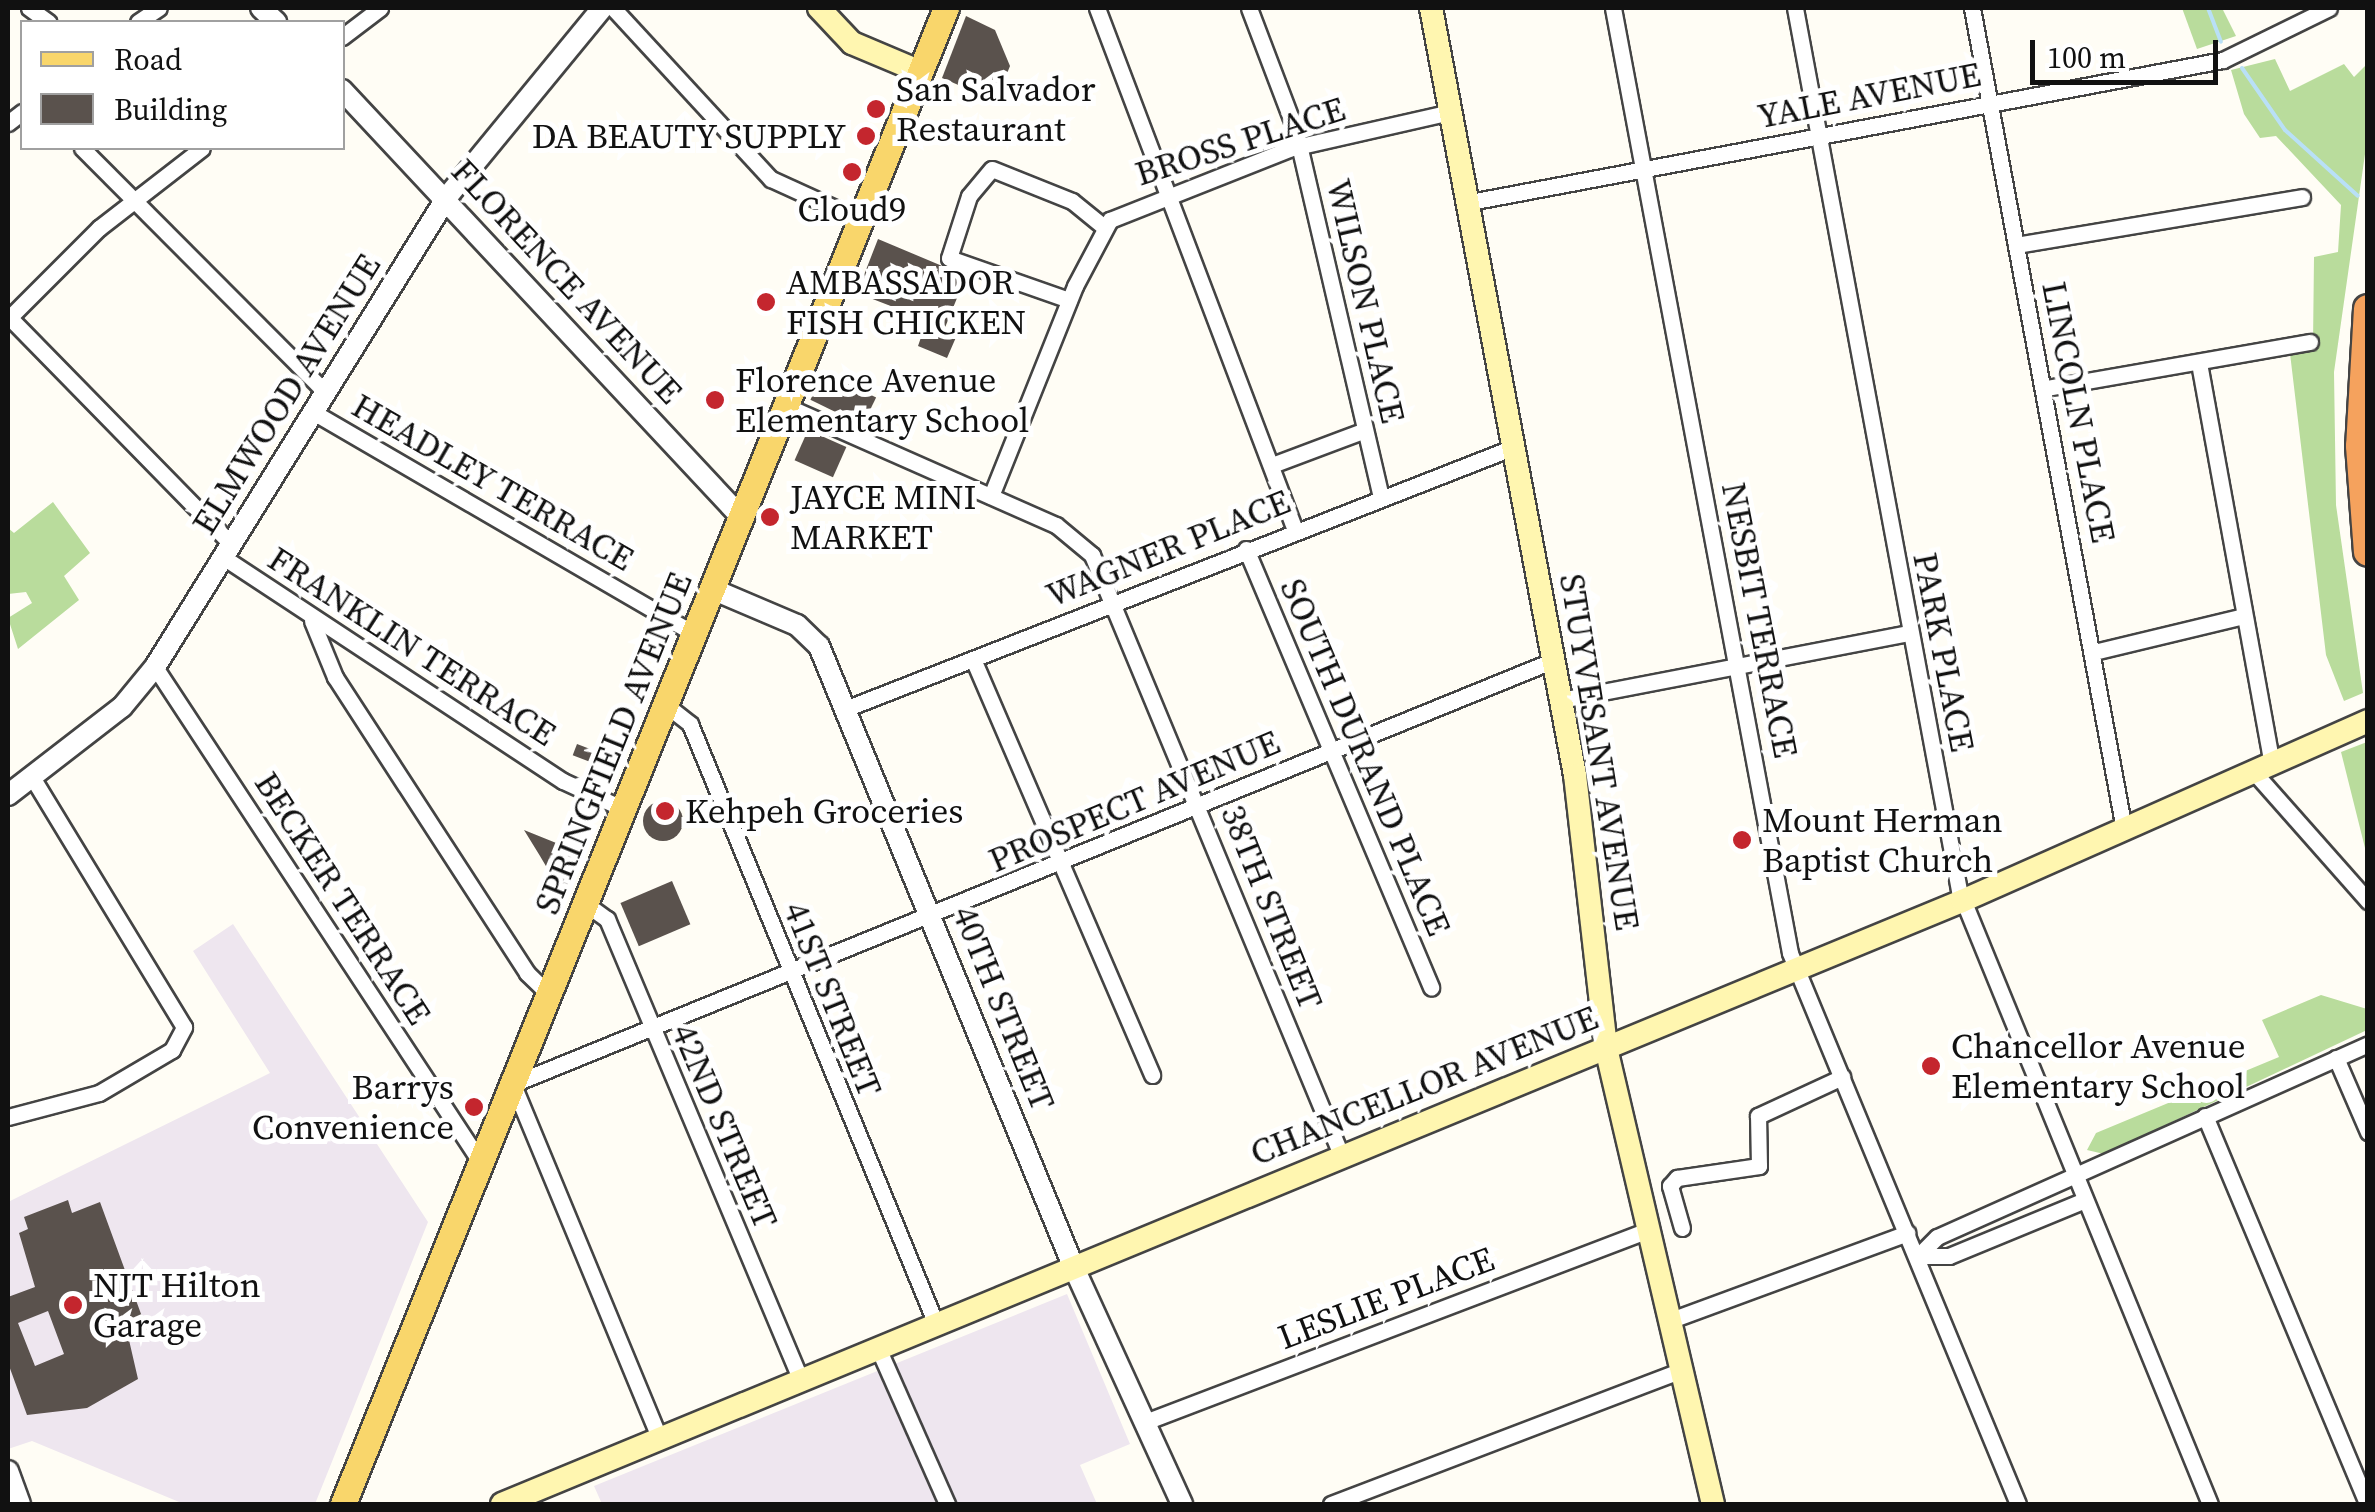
<!DOCTYPE html>
<style>
body{margin:0}
#map{position:relative;width:2375px;height:1512px;overflow:hidden;background:#fffdf5;font-family:"Source Serif 4",serif}
div>[style]{position:absolute}
.industrial>*{inset:0;background:#eee6ef}
.forest>*{inset:0;background:#b9dc9c}
.stream>*{height:4px;margin:-2px;padding:0 2px;transform-origin:2px;border-radius:2px;background:#b9e0f7}
.building>*{inset:0;background:#5a524d;transform-origin:0 0}
.round{border-radius:50%}
.roads{filter:drop-shadow(2px 0 #444) drop-shadow(-2px 0 #444) drop-shadow(0 2px #444) drop-shadow(0 -2px #444)}
.minor>*{height:15px;margin:-7.5px;padding:0 7.5px;transform-origin:7.5px;border-radius:7.5px;background:#fff}
.tertiary>*{height:20px;margin:-10px;padding:0 10px;transform-origin:10px;border-radius:10px;background:#fff}
.secondary>*{height:22px;margin:-11px;padding:0 11px;transform-origin:11px;border-radius:11px;background:#fff6b0}
.primary>*{height:25px;margin:-12.5px;padding:0 12.5px;transform-origin:12.5px;border-radius:12.5px;background:#f9d66b}
.motorway>*{height:28px;margin:-14px;padding:0 14px;transform-origin:14px;border-radius:14px;background:#f5a25d}
.dots>*{width:28px;height:28px;translate:-50% -50%;box-sizing:border-box;border:5px solid #fff;border-radius:50%}
span{translate:-50% -50%;white-space:nowrap;text-align:center;line-height:1.15;-webkit-text-stroke:10px #fff;paint-order:stroke}
.poi-label{font-size:35px;color:#111}
.left{translate:0 -50%;text-align:left}
.right{translate:-100% -50%;text-align:right}
.street-label{font-size:35px;color:#111}
.frame{position:absolute;inset:0;border:10px solid #111;pointer-events:none}
.legend{position:absolute;left:20px;top:20px;width:325px;height:130px;box-sizing:border-box;background:#fff;border:2px solid #a0a0a0;margin:0;padding:12px 18px;list-style:none;font-size:30px;color:#111}
.legend li{display:flex;align-items:center;gap:20px;height:50px}
.legend b{width:50px;border:2px solid #a0a0a0}
.scale{position:absolute;left:2030px;top:40px;width:188px;height:45px;box-sizing:border-box;border:5px solid #111;border-top:0;padding-left:12px;font-size:30px;line-height:35px;white-space:nowrap;color:#111;-webkit-text-stroke:8px #fff;paint-order:stroke}
</style>
<div id="map">
<div class="industrial">
<div style="clip-path:polygon(233px 924px,428px 1222px,315px 1504px,184px 1504px,32px 1441px,8px 1449px,8px 1202px,270px 1073px,193px 951px)"></div>
<div style="clip-path:polygon(1067px 1294px,1130px 1444px,1080px 1465px,1097px 1504px,602px 1504px,594px 1486px)"></div>
</div>
<div class="forest">
<div style="clip-path:polygon(2182px 8px,2222px 8px,2236px 36px,2197px 49px)"></div>
<div style="clip-path:polygon(2275px 59px,2290px 91px,2344px 64px,2354px 77px,2367px 64px,2367px 140px,2334px 372px,2336px 505px,2363px 693px,2344px 701px,2326px 655px,2289px 345px,2313px 343px,2314px 257px,2338px 252px,2341px 205px,2276px 136px,2260px 138px,2244px 114px,2231px 70px)"></div>
<div style="clip-path:polygon(53px 502px,90px 553px,64px 576px,79px 600px,18px 649px,8px 618px,32px 603px,26px 592px,8px 594px,8px 528px,14px 533px)"></div>
<div style="clip-path:polygon(2367px 742px,2368px 743px,2367px 856px,2341px 752px)"></div>
<div style="clip-path:polygon(2321px 995px,2367px 1009px,2367px 1030px,2104px 1154px,2087px 1150px,2096px 1133px,2279px 1057px,2262px 1020px)"></div>
</div>
<div class="stream">
<div style="left:2208px;top:8px;width:36px;rotate:69deg"></div>
<div style="left:2242px;top:68px;width:75px;rotate:55.3deg"></div>
<div style="left:2285px;top:130px;width:98px;rotate:42.1deg"></div>
</div>
<div class="building">
<div style="clip-path:polygon(966px 16px,995px 30px,1010px 66px,996px 101px,942px 78px)"></div>
<div style="clip-path:polygon(878px 239px,966px 276px,944px 330px,957px 335px,947px 358px,918px 346px,927px 320px,857px 293px)"></div>
<div style="left:824px;top:372px;width:58px;height:31px;rotate:26deg"></div>
<div style="left:808px;top:430px;width:42px;height:33px;rotate:24deg"></div>
<div style="left:577px;top:744px;width:42px;height:12px;rotate:21deg"></div>
<div class="round" style="left:643px;top:801px;width:40px;height:40px"></div>
<div style="clip-path:polygon(524px 830px,581px 853px,563px 895px,540px 856px)"></div>
<div style="left:672px;top:881px;width:47px;height:56px;rotate:67deg"></div>
<div style="clip-path:polygon(evenodd,68px 1200px,72px 1213px,100px 1202px,148px 1333px,129px 1340px,138px 1379px,87px 1408px,27px 1415px,8px 1363px,8px 1297px,35px 1287px,19px 1233px,28px 1229px,24px 1217px,68px 1200px,48px 1311px,64px 1354px,35px 1366px,18px 1323px,48px 1311px)"></div>
</div>
<div class="roads">
<div class="minor">
<div style="left:29px;top:8px;width:24px;rotate:36deg"></div>
<div style="left:613px;top:8px;width:233px;rotate:47.3deg"></div>
<div style="left:771px;top:179px;width:99px;rotate:24.5deg"></div>
<div style="left:1097px;top:8px;width:558px;rotate:69.23deg"></div>
<div style="left:1249px;top:8px;width:133px;rotate:69.2deg"></div>
<div style="left:1296px;top:132px;width:374px;rotate:76.9deg"></div>
<div style="left:1613px;top:8px;width:961px;rotate:79.39deg"></div>
<div style="left:1790px;top:953px;width:596px;rotate:67.52deg"></div>
<div style="left:1795px;top:8px;width:897px;rotate:79.47deg"></div>
<div style="left:1959px;top:890px;width:663px;rotate:67.77deg"></div>
<div style="left:1972px;top:8px;width:835px;rotate:79.51deg"></div>
<div style="left:138px;top:22px;width:25px;rotate:-34deg"></div>
<div style="left:342px;top:37px;width:48px;rotate:-37.3deg"></div>
<div style="left:8px;top:123px;width:18px;rotate:-38deg"></div>
<div style="left:82px;top:148px;width:344px;rotate:45.1deg"></div>
<div style="left:1470px;top:202px;width:766px;rotate:-10.68deg"></div>
<div style="left:2223px;top:60px;width:118px;rotate:-26.1deg"></div>
<div style="left:2016px;top:245px;width:290px;rotate:-9.5deg"></div>
<div style="left:1069px;top:300px;width:127px;rotate:-160.7deg"></div>
<div style="left:949px;top:258px;width:65px;rotate:-72.1deg"></div>
<div style="left:969px;top:196px;width:35px;rotate:-50deg"></div>
<div style="left:992px;top:169px;width:86px;rotate:21.8deg"></div>
<div style="left:1072px;top:201px;width:41px;rotate:39.1deg"></div>
<div style="left:8px;top:316px;width:319px;rotate:45.6deg"></div>
<div style="left:8px;top:319px;width:129px;rotate:-45deg"></div>
<div style="left:99px;top:228px;width:130px;rotate:-37.8deg"></div>
<div style="left:2199px;top:363px;width:407px;rotate:79.7deg"></div>
<div style="left:2046px;top:388px;width:268px;rotate:-9.9deg"></div>
<div style="left:786px;top:406px;width:295px;rotate:23.8deg"></div>
<div style="left:1056px;top:525px;width:47px;rotate:39.8deg"></div>
<div style="left:1092px;top:555px;width:652px;rotate:67.45deg"></div>
<div style="left:313px;top:412px;width:441px;rotate:30.2deg"></div>
<div style="left:1272px;top:465px;width:99px;rotate:-20.6deg"></div>
<div style="left:991px;top:496px;width:226px;rotate:-68.2deg"></div>
<div style="left:1075px;top:286px;width:75px;rotate:-62.1deg"></div>
<div style="left:1110px;top:220px;width:196px;rotate:-21.6deg"></div>
<div style="left:1292px;top:148px;width:163px;rotate:-12.8deg"></div>
<div style="left:1246px;top:549px;width:476px;rotate:67.1deg"></div>
<div style="left:223px;top:557px;width:407px;rotate:33.4deg"></div>
<div style="left:563px;top:781px;width:67px;rotate:24.7deg"></div>
<div style="left:312px;top:621px;width:61px;rotate:67.7deg"></div>
<div style="left:335px;top:677px;width:353px;rotate:57deg"></div>
<div style="left:527px;top:973px;width:30px;rotate:44deg"></div>
<div style="left:2094px;top:652px;width:154px;rotate:-13.5deg"></div>
<div style="left:973px;top:659px;width:453px;rotate:66.7deg"></div>
<div style="left:155px;top:667px;width:594px;rotate:56.68deg"></div>
<div style="left:1561px;top:700px;width:355px;rotate:-10.9deg"></div>
<div style="left:666px;top:705px;width:31px;rotate:38deg"></div>
<div style="left:690px;top:724px;width:648px;rotate:67.71deg"></div>
<div style="left:845px;top:709px;width:718px;rotate:-21.39deg"></div>
<div style="left:2253px;top:771px;width:174px;rotate:48.5deg"></div>
<div style="left:586px;top:904px;width:26px;rotate:36deg"></div>
<div style="left:607px;top:919px;width:499px;rotate:67.2deg"></div>
<div style="left:2336px;top:1058px;width:81px;rotate:66.6deg"></div>
<div style="left:2205px;top:1116px;width:420px;rotate:67.3deg"></div>
<div style="left:8px;top:1117px;width:94px;rotate:-14.8deg"></div>
<div style="left:99px;top:1093px;width:85px;rotate:-30.5deg"></div>
<div style="left:172px;top:1050px;width:26px;rotate:-62deg"></div>
<div style="left:184px;top:1027px;width:293px;rotate:-121.3deg"></div>
<div style="left:1682px;top:1228px;width:44px;rotate:-105.9deg"></div>
<div style="left:1670px;top:1186px;width:11px;rotate:-49deg"></div>
<div style="left:1677px;top:1178px;width:83px;rotate:-8.3deg"></div>
<div style="left:1759px;top:1166px;width:50px;rotate:-91.1deg"></div>
<div style="left:1758px;top:1116px;width:93px;rotate:-24.9deg"></div>
<div style="left:1918px;top:1256px;width:27px;rotate:-45deg"></div>
<div style="left:1937px;top:1237px;width:472px;rotate:-24.1deg"></div>
<div style="left:1918px;top:1256px;width:31px"></div>
<div style="left:1949px;top:1256px;width:147px;rotate:-22.4deg"></div>
<div style="left:1671px;top:1320px;width:252px;rotate:-20.2deg"></div>
<div style="left:878px;top:1348px;width:171px;rotate:66.1deg"></div>
<div style="left:1145px;top:1422px;width:538px;rotate:-20.89deg"></div>
<div style="left:659px;top:1437px;width:382px;rotate:-112.5deg"></div>
<div style="left:513px;top:1084px;width:1124px;rotate:-22.16deg"></div>
<div style="left:1331px;top:1504px;width:375px;rotate:-20.9deg"></div>
</div>
<div class="tertiary">
<div style="left:261px;top:8px;width:21px;rotate:43deg"></div>
<div style="left:342px;top:90px;width:586px;rotate:46.94deg"></div>
<div style="left:712px;top:589px;width:92px;rotate:23deg"></div>
<div style="left:797px;top:625px;width:30px;rotate:44deg"></div>
<div style="left:819px;top:646px;width:672px;rotate:67.71deg"></div>
<div style="left:1074px;top:1268px;width:260px;rotate:65.4deg"></div>
<div style="left:8px;top:795px;width:144px;rotate:-37.7deg"></div>
<div style="left:122px;top:707px;width:52px;rotate:-50.5deg"></div>
<div style="left:155px;top:667px;width:553px;rotate:-58.15deg"></div>
<div style="left:447px;top:197px;width:244px;rotate:-50.6deg"></div>
<div style="left:8px;top:1471px;width:35px;rotate:70deg"></div>
</div>
<div class="secondary">
<div style="left:819px;top:8px;width:48px;rotate:46.7deg"></div>
<div style="left:852px;top:43px;width:75px;rotate:22.8deg"></div>
<div style="left:1431px;top:8px;width:780px;rotate:79.37deg"></div>
<div style="left:1575px;top:775px;width:275px;rotate:83.5deg"></div>
<div style="left:1606px;top:1048px;width:468px;rotate:76.8deg"></div>
<div style="left:502px;top:1504px;width:1580px;rotate:-22.44deg"></div>
<div style="left:1962px;top:901px;width:444px;rotate:-23.9deg"></div>
</div>
<div class="primary">
<div style="left:343px;top:1504px;width:1613px;rotate:-68.05deg"></div>
</div>
<div class="motorway">
<div style="left:2368px;top:309px;width:137px;rotate:93.3deg"></div>
<div style="left:2360px;top:446px;width:106px;rotate:85.7deg"></div>
</div>
</div>
<div class="dots">
<div style="left:876px;top:109px;background:#c4262e"></div>
<div style="left:866px;top:136px;background:#c4262e"></div>
<div style="left:852px;top:172px;background:#c4262e"></div>
<div style="left:766px;top:302px;background:#c4262e"></div>
<div style="left:715px;top:400px;background:#c4262e"></div>
<div style="left:770px;top:517px;background:#c4262e"></div>
<div style="left:665px;top:811px;background:#c4262e"></div>
<div style="left:1742px;top:840px;background:#c4262e"></div>
<div style="left:1931px;top:1066px;background:#c4262e"></div>
<div style="left:474px;top:1107px;background:#c4262e"></div>
<div style="left:73px;top:1305px;background:#c4262e"></div>
</div>
<div class="poi-label">
<span class="left" style="left:896px;top:109px">San Salvador<br>Restaurant</span>
<span class="right" style="left:846px;top:136px">DA BEAUTY SUPPLY</span>
<span style="left:852px;top:209px">Cloud9</span>
<span class="left" style="left:786px;top:302px">AMBASSADOR<br>FISH CHICKEN</span>
<span class="left" style="left:735px;top:400px">Florence Avenue<br>Elementary School</span>
<span class="left" style="left:790px;top:517px">JAYCE MINI<br>MARKET</span>
<span class="left" style="left:685px;top:811px">Kehpeh Groceries</span>
<span class="left" style="left:1762px;top:840px">Mount Herman<br>Baptist Church</span>
<span class="left" style="left:1951px;top:1066px">Chancellor Avenue<br>Elementary School</span>
<span class="right" style="left:454px;top:1107px">Barrys<br>Convenience</span>
<span class="left" style="left:93px;top:1305px">NJT Hilton<br>Garage</span>
</div>
<div class="street-label">
<span style="left:1869px;top:95px;rotate:-11deg">YALE AVENUE</span>
<span style="left:1240px;top:141px;rotate:-18deg">BROSS PLACE</span>
<span style="left:567px;top:281px;rotate:47deg">FLORENCE AVENUE</span>
<span style="left:1366px;top:301px;rotate:77deg">WILSON PLACE</span>
<span style="left:286px;top:394px;rotate:-58deg">ELMWOOD AVENUE</span>
<span style="left:2079px;top:412px;rotate:79deg">LINCOLN PLACE</span>
<span style="left:493px;top:482px;rotate:30deg">HEADLEY TERRACE</span>
<span style="left:1168px;top:548px;rotate:-22deg">WAGNER PLACE</span>
<span style="left:1760px;top:620px;rotate:79deg">NESBIT TERRACE</span>
<span style="left:412px;top:646px;rotate:33deg">FRANKLIN TERRACE</span>
<span style="left:1944px;top:652px;rotate:79deg">PARK PLACE</span>
<span style="left:613px;top:743px;rotate:-68deg">SPRINGFIELD AVENUE</span>
<span style="left:1600px;top:752px;rotate:81deg">STUYVESANT AVENUE</span>
<span style="left:1366px;top:757px;rotate:67deg">SOUTH DURAND PLACE</span>
<span style="left:1134px;top:801px;rotate:-23deg">PROSPECT AVENUE</span>
<span style="left:343px;top:898px;rotate:57deg">BECKER TERRACE</span>
<span style="left:1272px;top:907px;rotate:68deg">38TH STREET</span>
<span style="left:833px;top:999px;rotate:68deg">41ST STREET</span>
<span style="left:1004px;top:1008px;rotate:68deg">40TH STREET</span>
<span style="left:1424px;top:1085px;rotate:-22deg">CHANCELLOR AVENUE</span>
<span style="left:725px;top:1126px;rotate:67deg">42ND STREET</span>
<span style="left:1386px;top:1298px;rotate:-21deg">LESLIE PLACE</span>
</div>
<div class="frame"></div>
<ul class="legend">
<li><b style="height:12px;background:#f9d66b"></b>Road</li>
<li><b style="height:28px;background:#5a524d"></b>Building</li>
</ul>
<div class="scale">100 m</div>
</div>
